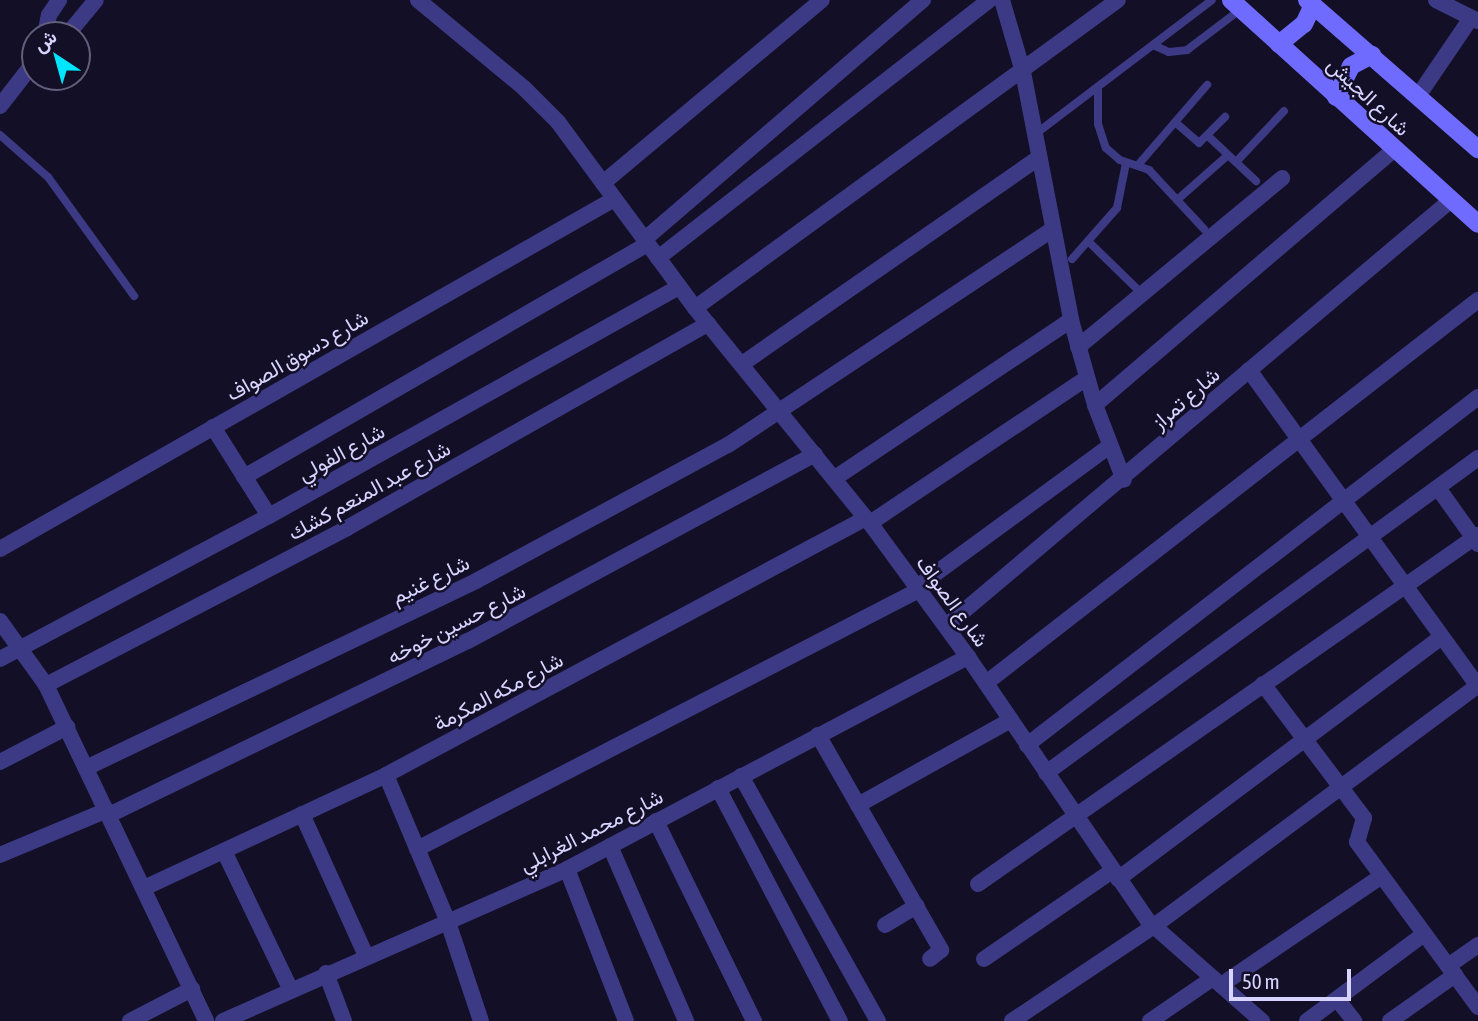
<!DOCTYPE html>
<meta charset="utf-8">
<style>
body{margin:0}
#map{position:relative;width:1478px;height:1021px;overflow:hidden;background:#130f26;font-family:"Asap Condensed",Vazirmatn,sans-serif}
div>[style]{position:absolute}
.service>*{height:8px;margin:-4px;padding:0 4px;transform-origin:4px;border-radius:4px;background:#3d3a85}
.minor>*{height:16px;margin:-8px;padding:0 8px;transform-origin:8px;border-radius:8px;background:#3d3a85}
.secondary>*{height:18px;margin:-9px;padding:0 9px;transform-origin:9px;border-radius:9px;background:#6f6bff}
span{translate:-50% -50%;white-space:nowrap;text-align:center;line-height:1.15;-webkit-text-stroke:5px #130f26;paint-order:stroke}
.street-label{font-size:21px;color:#d9d4ff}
.north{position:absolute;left:21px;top:21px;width:70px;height:70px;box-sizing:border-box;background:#130f26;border:2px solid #625e7d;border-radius:50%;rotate:324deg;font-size:19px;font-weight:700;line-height:28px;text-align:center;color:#d9d4ff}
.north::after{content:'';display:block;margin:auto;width:24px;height:32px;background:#00e5ff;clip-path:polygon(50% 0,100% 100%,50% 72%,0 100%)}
.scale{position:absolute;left:1229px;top:969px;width:122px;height:32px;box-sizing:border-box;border:4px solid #d9d4ff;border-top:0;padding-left:9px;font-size:21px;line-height:24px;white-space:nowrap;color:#d9d4ff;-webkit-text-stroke:5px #130f26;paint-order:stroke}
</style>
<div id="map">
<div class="service">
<div style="left:1153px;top:45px;width:17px;rotate:24deg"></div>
<div style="left:1169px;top:52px;width:18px;rotate:-6deg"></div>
<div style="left:1187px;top:50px;width:68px;rotate:-37.2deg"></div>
<div style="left:1098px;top:87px;width:37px;rotate:90deg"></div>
<div style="left:1098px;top:124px;width:25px;rotate:72deg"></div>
<div style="left:1106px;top:148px;width:18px;rotate:41deg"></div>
<div style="left:1120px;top:160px;width:31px;rotate:19deg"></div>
<div style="left:1149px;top:170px;width:81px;rotate:47deg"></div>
<div style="left:1175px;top:122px;width:32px;rotate:41deg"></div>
<div style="left:1199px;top:143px;width:37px;rotate:-45deg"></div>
<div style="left:1042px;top:129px;width:213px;rotate:-37.2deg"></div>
<div style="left:0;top:135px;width:64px;rotate:41.2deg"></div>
<div style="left:48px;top:177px;width:147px;rotate:54.1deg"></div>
<div style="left:1208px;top:136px;width:66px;rotate:43.2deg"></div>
<div style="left:1236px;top:162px;width:70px;rotate:-46.7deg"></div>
<div style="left:1138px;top:165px;width:106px;rotate:-49.2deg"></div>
<div style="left:1177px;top:200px;width:68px;rotate:-41.4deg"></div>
<div style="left:1088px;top:241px;width:70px;rotate:44.4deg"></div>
<div style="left:1072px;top:259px;width:68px;rotate:-48.6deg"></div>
<div style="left:1117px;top:208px;width:46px;rotate:-78.7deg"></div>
</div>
<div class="minor">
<div style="left:418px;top:0;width:138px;rotate:39.7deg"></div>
<div style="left:524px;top:88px;width:48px;rotate:45deg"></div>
<div style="left:558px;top:122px;width:231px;rotate:53.6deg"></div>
<div style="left:695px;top:308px;width:277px;rotate:50.9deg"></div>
<div style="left:870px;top:523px;width:166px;rotate:53.8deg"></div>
<div style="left:968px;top:657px;width:320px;rotate:55.7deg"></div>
<div style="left:1148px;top:921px;width:152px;rotate:41.3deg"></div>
<div style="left:1002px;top:0;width:75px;rotate:73.7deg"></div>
<div style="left:1023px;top:72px;width:253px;rotate:79deg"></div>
<div style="left:1071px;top:320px;width:88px;rotate:74.2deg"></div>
<div style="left:1095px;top:405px;width:80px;rotate:68.9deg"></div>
<div style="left:1436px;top:0;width:47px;rotate:26.6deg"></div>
<div style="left:45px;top:35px;width:20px;rotate:-79deg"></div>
<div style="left:49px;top:15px;width:18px;rotate:-56deg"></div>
<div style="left:67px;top:35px;width:45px;rotate:-50.4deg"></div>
<div style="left:1418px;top:96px;width:94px;rotate:-55.8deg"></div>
<div style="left:0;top:106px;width:57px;rotate:-52.1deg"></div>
<div style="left:603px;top:183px;width:285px;rotate:-39.9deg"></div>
<div style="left:645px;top:239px;width:367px;rotate:-40.7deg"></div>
<div style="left:658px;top:258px;width:420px;rotate:-37.9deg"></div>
<div style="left:695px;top:308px;width:523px;rotate:-36.06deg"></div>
<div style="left:1078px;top:347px;width:265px;rotate:-39.6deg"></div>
<div style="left:742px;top:364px;width:359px;rotate:-34.8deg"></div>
<div style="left:1249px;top:370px;width:390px;rotate:54.1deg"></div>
<div style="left:1095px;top:405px;width:393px;rotate:-40.5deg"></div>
<div style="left:213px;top:427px;width:105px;rotate:57.8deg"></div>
<div style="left:244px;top:477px;width:466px;rotate:-30deg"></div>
<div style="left:835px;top:478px;width:284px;rotate:-33.8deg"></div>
<div style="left:1438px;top:488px;width:69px;rotate:54.5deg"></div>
<div style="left:870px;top:523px;width:261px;rotate:-33.8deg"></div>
<div style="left:0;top:549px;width:707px;rotate:-29.68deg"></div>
<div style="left:917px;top:587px;width:239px;rotate:-36.2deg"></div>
<div style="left:0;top:621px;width:79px;rotate:54.3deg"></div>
<div style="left:46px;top:685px;width:372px;rotate:64.5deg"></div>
<div style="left:946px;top:626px;width:661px;rotate:-40.15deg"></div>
<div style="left:0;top:659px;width:305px;rotate:-28deg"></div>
<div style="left:269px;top:516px;width:470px;rotate:-29.2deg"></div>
<div style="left:986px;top:683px;width:624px;rotate:-37.9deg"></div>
<div style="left:1263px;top:684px;width:168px;rotate:53deg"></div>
<div style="left:1364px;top:818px;width:25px;rotate:106deg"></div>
<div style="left:1357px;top:842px;width:205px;rotate:53.7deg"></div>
<div style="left:46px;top:685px;width:339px;rotate:-27.5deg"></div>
<div style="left:347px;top:528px;width:415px;rotate:-29.5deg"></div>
<div style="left:818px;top:735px;width:248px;rotate:60.2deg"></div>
<div style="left:941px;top:950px;width:14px;rotate:141deg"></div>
<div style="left:1027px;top:745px;width:570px;rotate:-37.65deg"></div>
<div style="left:0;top:762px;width:76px;rotate:-27.6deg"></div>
<div style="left:86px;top:768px;width:433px;rotate:-25.6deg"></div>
<div style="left:476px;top:581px;width:286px;rotate:-28.4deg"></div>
<div style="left:728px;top:445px;width:389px;rotate:-33.6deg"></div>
<div style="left:1046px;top:773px;width:535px;rotate:-36.1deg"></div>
<div style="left:386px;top:775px;width:160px;rotate:67.1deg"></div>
<div style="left:448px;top:922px;width:104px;rotate:71.6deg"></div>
<div style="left:741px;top:776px;width:281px;rotate:60.8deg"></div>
<div style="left:718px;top:788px;width:263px;rotate:62.4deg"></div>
<div style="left:858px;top:805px;width:175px;rotate:-29.1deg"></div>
<div style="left:302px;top:814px;width:156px;rotate:65.7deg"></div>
<div style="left:109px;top:815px;width:399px;rotate:-25.9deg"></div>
<div style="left:468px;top:641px;width:394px;rotate:-28.3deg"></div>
<div style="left:656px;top:821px;width:223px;rotate:63.9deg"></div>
<div style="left:610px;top:846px;width:191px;rotate:66.5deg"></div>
<div style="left:417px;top:849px;width:565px;rotate:-27.29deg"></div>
<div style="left:224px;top:851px;width:152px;rotate:64.3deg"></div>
<div style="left:0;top:855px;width:116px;rotate:-22.8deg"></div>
<div style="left:567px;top:869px;width:163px;rotate:68.8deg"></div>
<div style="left:1118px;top:879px;width:404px;rotate:-36.8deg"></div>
<div style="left:978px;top:884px;width:610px;rotate:-34.92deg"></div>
<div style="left:144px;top:888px;width:267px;rotate:-25deg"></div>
<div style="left:386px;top:775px;width:544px;rotate:-28.17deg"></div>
<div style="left:885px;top:925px;width:37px;rotate:-31deg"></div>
<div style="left:984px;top:959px;width:155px;rotate:-34.5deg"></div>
<div style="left:1448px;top:966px;width:37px;rotate:-35deg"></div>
<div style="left:326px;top:973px;width:51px;rotate:69.4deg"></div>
<div style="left:1221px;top:985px;width:194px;rotate:-34.1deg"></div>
<div style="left:1337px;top:999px;width:28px;rotate:52deg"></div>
<div style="left:130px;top:1021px;width:70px;rotate:-27.3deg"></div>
<div style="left:223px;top:1021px;width:376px;rotate:-23.8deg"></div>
<div style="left:567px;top:869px;width:454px;rotate:-27.9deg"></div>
<div style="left:1012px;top:1021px;width:171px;rotate:-33.8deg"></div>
<div style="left:1154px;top:926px;width:404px;rotate:-36.6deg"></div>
<div style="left:1150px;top:1021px;width:76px;rotate:-34.3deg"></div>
<div style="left:1307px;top:1021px;width:146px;rotate:-36.6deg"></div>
<div style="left:1390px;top:1021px;width:80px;rotate:-35.3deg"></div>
</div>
<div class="secondary">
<div style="left:1231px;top:0;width:333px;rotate:42.2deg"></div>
<div style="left:1307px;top:0;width:227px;rotate:41.1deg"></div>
<div style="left:1279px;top:44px;width:32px;rotate:-39deg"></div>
<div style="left:1304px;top:24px;width:21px;rotate:-65deg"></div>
<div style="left:1336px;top:97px;width:34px;rotate:-64deg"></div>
<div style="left:1351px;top:66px;width:24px;rotate:-28deg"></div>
</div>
<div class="street-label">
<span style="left:1369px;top:96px;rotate:43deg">شارع الجيش</span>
<span style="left:297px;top:355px;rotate:-30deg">شارع دسوق الصواف</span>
<span style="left:1185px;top:398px;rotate:-41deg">شارع تمراز</span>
<span style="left:341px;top:452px;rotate:-29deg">شارع الفولي</span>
<span style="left:369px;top:490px;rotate:-29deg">شارع عبد المنعم كشك</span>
<span style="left:430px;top:579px;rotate:-26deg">شارع غنيم</span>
<span style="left:953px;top:601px;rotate:54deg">شارع الصواف</span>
<span style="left:456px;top:623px;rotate:-27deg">شارع حسين خوخه</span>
<span style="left:498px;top:691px;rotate:-28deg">شارع مكه المكرمة</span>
<span style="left:591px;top:830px;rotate:-27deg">شارع محمد الغرابلي</span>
</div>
<div class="north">ش</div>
<div class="scale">50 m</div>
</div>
